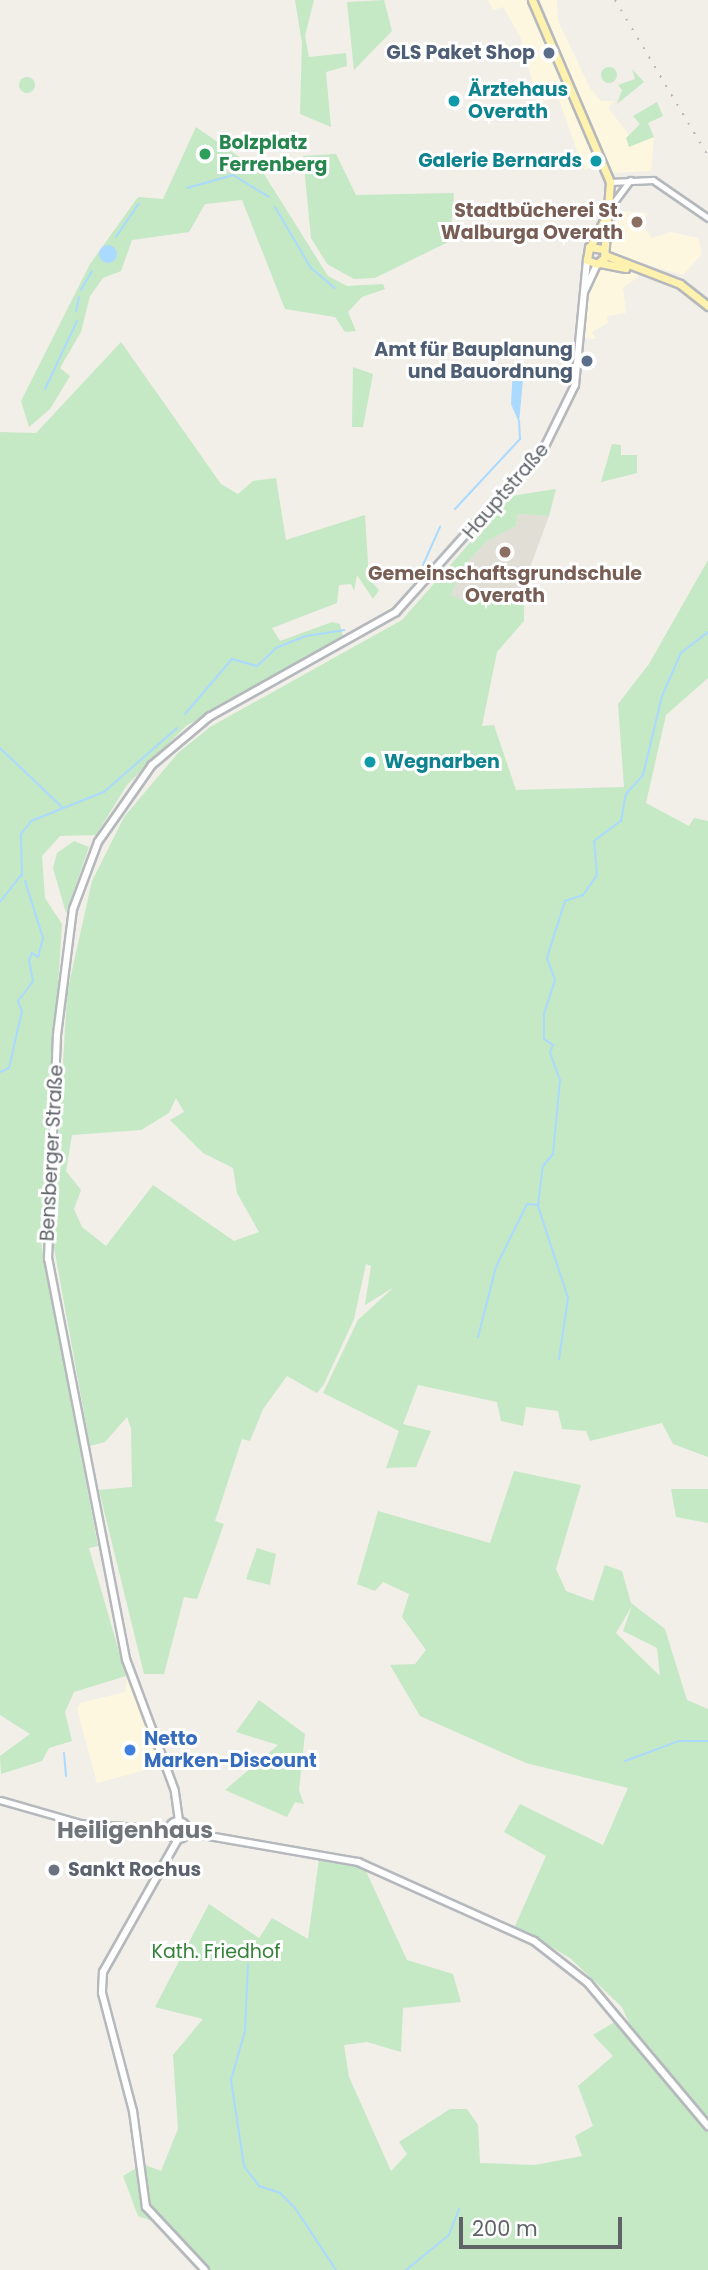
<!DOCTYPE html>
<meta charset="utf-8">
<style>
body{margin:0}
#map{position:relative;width:708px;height:2270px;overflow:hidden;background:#f1efe8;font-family:Poppins,sans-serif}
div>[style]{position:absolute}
.commercial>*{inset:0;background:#fef7e0}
.education>*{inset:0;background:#e1ded6}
.green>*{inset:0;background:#c5e8c5}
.round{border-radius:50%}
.water>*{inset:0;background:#aadaff}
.stream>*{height:2px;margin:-1px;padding:0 1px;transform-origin:1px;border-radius:1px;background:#aadaff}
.roads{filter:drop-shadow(2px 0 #b5b8bc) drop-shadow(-2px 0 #b5b8bc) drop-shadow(0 2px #b5b8bc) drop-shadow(0 -2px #b5b8bc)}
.tertiary>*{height:5px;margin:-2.5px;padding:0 2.5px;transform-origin:2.5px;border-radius:2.5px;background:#fff}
.secondary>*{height:6px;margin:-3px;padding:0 3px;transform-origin:3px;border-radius:3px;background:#fff}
.secondary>.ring{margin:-3px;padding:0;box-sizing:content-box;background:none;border:6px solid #fff;border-radius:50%}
.primary>*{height:7px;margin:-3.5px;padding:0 3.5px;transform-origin:3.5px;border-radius:3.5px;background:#fff2af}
.rail>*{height:2px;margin-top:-1px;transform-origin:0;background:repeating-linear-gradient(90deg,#b6b7b8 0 2px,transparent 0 11px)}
.dots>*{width:19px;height:19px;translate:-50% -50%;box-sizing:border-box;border:4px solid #fff;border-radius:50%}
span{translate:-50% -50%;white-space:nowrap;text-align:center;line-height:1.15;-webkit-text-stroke:6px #fff;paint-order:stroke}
.service-label{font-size:19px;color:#4e5e75;font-weight:700}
.right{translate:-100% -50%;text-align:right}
.culture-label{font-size:19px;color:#0d838f;font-weight:700}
.left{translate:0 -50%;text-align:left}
.leisure-label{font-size:19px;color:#27864d;font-weight:700}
.education-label{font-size:19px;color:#785e54;font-weight:700}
.street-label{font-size:19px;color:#5f6368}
.shop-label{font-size:19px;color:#366cbe;font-weight:700}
.worship-label{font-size:19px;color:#5b616d;font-weight:700}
.park-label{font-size:19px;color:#348238}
.quarter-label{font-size:23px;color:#70757a;font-weight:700}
.scale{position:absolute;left:459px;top:2217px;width:163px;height:32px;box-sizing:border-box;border:4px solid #5f6368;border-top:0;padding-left:9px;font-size:21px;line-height:24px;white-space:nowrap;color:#5f6368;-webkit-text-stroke:5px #fff;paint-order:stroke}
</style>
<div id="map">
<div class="commercial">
<div style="clip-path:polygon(488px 0,526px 0,600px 164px,584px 170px,558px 97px,538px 102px,520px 36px,503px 7px,493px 10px)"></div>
<div style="clip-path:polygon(540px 0,557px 0,558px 21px,590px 88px,601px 101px,614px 101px,608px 108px,630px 136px,629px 146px,654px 137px,651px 171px,611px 173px)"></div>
<div style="clip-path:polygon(618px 211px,647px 213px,644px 227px,652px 238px,671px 232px,698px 238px,702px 254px,683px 275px,641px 263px,638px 277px,623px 288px,626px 313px,607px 316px,608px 323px,592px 332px,596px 339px,585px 338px,589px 287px,598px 268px,608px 267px)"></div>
<div style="clip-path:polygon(127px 1676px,160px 1766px,97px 1783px,77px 1709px,80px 1703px,125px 1692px)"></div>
</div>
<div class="education">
<div style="clip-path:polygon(518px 514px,549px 516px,519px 597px,492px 591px,473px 605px,458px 601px,451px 595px,464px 566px,487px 541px,516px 526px)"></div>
</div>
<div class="green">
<div style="clip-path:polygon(295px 0,314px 0,305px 36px,309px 57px,346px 53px,347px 66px,326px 72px,331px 127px,300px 114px,302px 43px)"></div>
<div style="clip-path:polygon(384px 0,392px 31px,354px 70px,347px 2px)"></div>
<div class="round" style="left:601px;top:67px;width:16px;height:16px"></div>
<div style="clip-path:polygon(632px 69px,644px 82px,617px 104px,622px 90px,618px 85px,635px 79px)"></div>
<div class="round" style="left:19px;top:77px;width:16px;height:16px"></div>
<div style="clip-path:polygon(657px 102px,663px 116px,648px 123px,654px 137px,629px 147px,626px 138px,640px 124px,633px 116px)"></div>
<div style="clip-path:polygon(196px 127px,264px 174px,328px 276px,347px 286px,383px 284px,385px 289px,362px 297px,348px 312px,356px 331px,345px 332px,335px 317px,285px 309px,242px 200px,205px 204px,189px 232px,132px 240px,121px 271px,103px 278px,90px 296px,81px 332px,60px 368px,70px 376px,50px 409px,29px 427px,21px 401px,90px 264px,138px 197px,163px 199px)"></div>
<div style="clip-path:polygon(336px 154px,356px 195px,454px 193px,450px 241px,375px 278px,354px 279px,327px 264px,311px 238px,303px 156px)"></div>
<div style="clip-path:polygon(121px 342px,221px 484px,238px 494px,253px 481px,276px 478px,286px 540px,365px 515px,369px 579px,379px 590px,373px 599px,357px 575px,354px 591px,351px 584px,339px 585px,337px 603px,272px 628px,280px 641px,332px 622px,340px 624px,343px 637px,186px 726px,127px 785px,96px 835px,60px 836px,42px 856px,45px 898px,62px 924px,41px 1243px,98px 1546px,89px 1548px,126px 1676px,74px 1692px,65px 1712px,72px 1741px,49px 1748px,42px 1761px,1px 1774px,0 1756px,30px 1734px,0 1715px,0 432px,36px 433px)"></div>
<div style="clip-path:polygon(353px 367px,373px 374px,363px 427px,352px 427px)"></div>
<div style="clip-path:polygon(612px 444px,621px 445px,621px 455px,637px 455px,637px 473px,601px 482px)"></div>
<div style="clip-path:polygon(evenodd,556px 489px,549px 516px,518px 514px,516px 526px,487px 541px,464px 566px,451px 595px,473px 605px,492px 591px,524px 600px,524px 621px,497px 652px,482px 726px,494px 725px,516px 790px,624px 787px,618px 704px,649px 664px,708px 560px,708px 678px,666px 715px,646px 803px,689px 826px,694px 818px,708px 821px,708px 1457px,673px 1444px,662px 1423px,590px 1441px,586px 1431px,562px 1429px,558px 1411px,526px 1407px,523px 1426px,501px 1421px,497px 1402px,418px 1385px,403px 1424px,431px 1431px,416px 1467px,386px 1468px,399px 1431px,323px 1393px,358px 1320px,394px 1287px,365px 1305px,371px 1266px,366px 1264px,354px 1319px,324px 1384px,317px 1393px,287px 1376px,263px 1409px,250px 1441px,242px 1439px,215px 1521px,224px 1524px,197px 1599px,184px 1597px,164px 1674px,144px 1674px,99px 1490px,132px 1487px,131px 1428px,127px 1417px,105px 1442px,90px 1446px,53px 1242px,67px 993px,92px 881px,124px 817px,178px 753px,210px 727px,402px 620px,511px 496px,556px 489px,176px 1098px,184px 1112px,170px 1120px,203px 1153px,233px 1168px,237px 1193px,259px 1232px,234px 1241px,153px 1185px,106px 1246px,82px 1227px,74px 1209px,81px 1190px,66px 1171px,72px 1135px,141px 1130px,169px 1113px,176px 1098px)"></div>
<div style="clip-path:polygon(74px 841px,89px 847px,66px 913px,53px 868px,57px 853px)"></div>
<div style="clip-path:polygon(evenodd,514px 1471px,581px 1485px,556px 1569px,566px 1591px,593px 1601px,605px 1565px,622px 1571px,631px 1603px,665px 1629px,687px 1700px,708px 1709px,708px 2118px,632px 2029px,622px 2007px,570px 1958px,515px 1926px,546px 1856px,504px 1832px,520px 1804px,603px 1845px,628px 1788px,526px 1763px,420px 1716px,390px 1665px,415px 1664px,426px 1650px,402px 1617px,409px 1594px,383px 1582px,375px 1591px,357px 1584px,378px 1511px,490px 1543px,514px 1471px,632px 1606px,623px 1631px,657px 1648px,660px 1676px,616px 1633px,632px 1606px)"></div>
<div style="clip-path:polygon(671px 1489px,708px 1489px,708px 1523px,676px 1517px)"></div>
<div style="clip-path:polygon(257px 1548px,276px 1554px,270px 1585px,246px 1579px)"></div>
<div style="clip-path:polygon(259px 1700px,305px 1734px,299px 1790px,304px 1804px,295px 1802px,287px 1817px,225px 1790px,278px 1745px,236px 1732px)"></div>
<div style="clip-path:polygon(319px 1859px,364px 1867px,407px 1960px,453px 1974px,461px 2002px,403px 2008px,401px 2052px,367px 2042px,344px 2045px,349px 2077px,391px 2171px,407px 2154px,399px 2142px,450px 2109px,467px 2109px,478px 2125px,480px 2163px,535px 2165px,582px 2156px,575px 2136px,593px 2126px,578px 2086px,613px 2056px,593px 2035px,616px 2021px,708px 2132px,708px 2270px,205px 2270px,155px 2222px,138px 2216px,123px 2176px,143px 2164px,161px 2171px,178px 2129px,173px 2055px,203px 2019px,155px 2007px,209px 1904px,259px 1938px,272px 1918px,308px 1939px)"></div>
</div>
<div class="water">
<div class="round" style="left:99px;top:245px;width:18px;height:18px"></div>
<div style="clip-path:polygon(513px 368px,524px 369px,519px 423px,511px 404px)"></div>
</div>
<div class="stream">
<div style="left:187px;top:188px;width:48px;rotate:-15.8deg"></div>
<div style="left:233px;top:175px;width:42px;rotate:31.4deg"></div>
<div style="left:275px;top:207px;width:71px;rotate:59.5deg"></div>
<div style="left:311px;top:268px;width:31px;rotate:40deg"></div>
<div style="left:116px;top:237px;width:40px;rotate:-56deg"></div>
<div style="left:81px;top:290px;width:22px;rotate:-60deg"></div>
<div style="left:76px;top:311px;width:14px;rotate:-78deg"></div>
<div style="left:45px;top:389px;width:75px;rotate:-64.8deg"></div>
<div style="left:455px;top:509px;width:96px;rotate:-47.1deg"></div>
<div style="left:520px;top:439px;width:18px;rotate:-93deg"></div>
<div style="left:423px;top:565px;width:42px;rotate:-65.9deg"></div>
<div style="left:360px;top:627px;width:3px;rotate:-18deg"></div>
<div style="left:185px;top:714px;width:72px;rotate:-49.5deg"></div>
<div style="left:232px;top:659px;width:26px;rotate:16deg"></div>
<div style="left:257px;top:666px;width:26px;rotate:-43deg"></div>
<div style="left:276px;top:648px;width:32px;rotate:-22deg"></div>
<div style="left:306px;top:636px;width:39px;rotate:-9deg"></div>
<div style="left:0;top:748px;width:87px;rotate:43.6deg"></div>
<div style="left:22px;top:876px;width:42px;rotate:-91.4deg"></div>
<div style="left:21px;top:834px;width:16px;rotate:-52deg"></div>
<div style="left:31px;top:821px;width:79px;rotate:-21.7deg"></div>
<div style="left:104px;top:792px;width:97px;rotate:-41.2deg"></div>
<div style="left:0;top:902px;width:34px;rotate:-52deg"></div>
<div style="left:0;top:1072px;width:10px;rotate:-24deg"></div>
<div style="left:9px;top:1068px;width:58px;rotate:-77.2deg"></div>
<div style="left:22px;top:1011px;width:11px;rotate:-112deg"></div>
<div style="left:18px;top:1001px;width:25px;rotate:-53deg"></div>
<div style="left:33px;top:981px;width:21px;rotate:-101deg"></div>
<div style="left:29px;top:960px;width:8px;rotate:-67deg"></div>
<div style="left:32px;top:953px;width:7px;rotate:34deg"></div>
<div style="left:38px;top:957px;width:20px;rotate:-75deg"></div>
<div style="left:43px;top:938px;width:60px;rotate:-107.5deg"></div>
<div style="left:538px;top:1206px;width:97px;rotate:71.9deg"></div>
<div style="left:568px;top:1298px;width:62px;rotate:98.4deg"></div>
<div style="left:478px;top:1337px;width:72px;rotate:-75.6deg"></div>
<div style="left:496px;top:1267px;width:70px;rotate:-63.8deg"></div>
<div style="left:527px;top:1204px;width:11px;rotate:5deg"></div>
<div style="left:538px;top:1205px;width:39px;rotate:-83deg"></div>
<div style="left:543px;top:1166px;width:16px;rotate:-50deg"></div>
<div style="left:553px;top:1154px;width:74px;rotate:-84.6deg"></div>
<div style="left:560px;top:1080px;width:29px;rotate:-110deg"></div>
<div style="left:550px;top:1053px;width:9px;rotate:-69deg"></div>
<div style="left:553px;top:1045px;width:11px;rotate:-146deg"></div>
<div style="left:544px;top:1039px;width:25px;rotate:-90deg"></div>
<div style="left:544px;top:1014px;width:36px;rotate:-72deg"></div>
<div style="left:555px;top:980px;width:23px;rotate:-110deg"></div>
<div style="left:547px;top:958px;width:60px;rotate:-72.5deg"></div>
<div style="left:565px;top:901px;width:19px;rotate:-18deg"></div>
<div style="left:583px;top:895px;width:24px;rotate:-55deg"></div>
<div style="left:597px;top:875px;width:34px;rotate:-95deg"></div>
<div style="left:594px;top:841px;width:34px;rotate:-37deg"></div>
<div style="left:621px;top:821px;width:27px;rotate:-80deg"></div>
<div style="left:626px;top:794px;width:25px;rotate:-48deg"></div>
<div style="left:643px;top:775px;width:81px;rotate:-76.5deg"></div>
<div style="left:662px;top:696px;width:47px;rotate:-66.2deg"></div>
<div style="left:681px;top:653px;width:34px;rotate:-38deg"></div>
<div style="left:64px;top:1753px;width:23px;rotate:85deg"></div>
<div style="left:625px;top:1761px;width:58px;rotate:-20.3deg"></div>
<div style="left:679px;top:1741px;width:29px"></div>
<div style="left:248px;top:1964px;width:67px;rotate:92.6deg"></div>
<div style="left:245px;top:2031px;width:51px;rotate:105.9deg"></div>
<div style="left:231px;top:2080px;width:87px;rotate:81.4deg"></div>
<div style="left:244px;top:2166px;width:25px;rotate:53deg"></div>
<div style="left:259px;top:2186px;width:22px;rotate:18deg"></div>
<div style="left:280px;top:2193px;width:21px;rotate:45deg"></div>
<div style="left:295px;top:2208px;width:74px;rotate:56.5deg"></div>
<div style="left:406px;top:2270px;width:55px;rotate:-39.1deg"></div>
<div style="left:449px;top:2235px;width:28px;rotate:-69deg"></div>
</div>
<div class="roads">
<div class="tertiary">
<div style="left:610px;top:182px;width:43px;rotate:-2.7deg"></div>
<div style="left:653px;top:180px;width:67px;rotate:34.6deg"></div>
<div style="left:610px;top:207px;width:34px;rotate:-53deg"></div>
<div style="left:0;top:1800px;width:83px;rotate:16deg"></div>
<div style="left:80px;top:1823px;width:89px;rotate:3.9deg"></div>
</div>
<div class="secondary">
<div style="left:585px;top:290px;width:29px;rotate:-65deg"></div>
<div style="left:179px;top:1821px;width:30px;rotate:-98deg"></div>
<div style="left:175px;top:1791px;width:141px;rotate:-110.4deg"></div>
<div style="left:126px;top:1659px;width:408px;rotate:-101deg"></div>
<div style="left:48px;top:1259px;width:224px;rotate:-87.7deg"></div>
<div style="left:57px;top:1035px;width:127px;rotate:-82.8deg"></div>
<div style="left:73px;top:909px;width:72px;rotate:-69.5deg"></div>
<div style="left:98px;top:842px;width:94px;rotate:-55deg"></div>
<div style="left:152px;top:765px;width:75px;rotate:-40.1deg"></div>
<div style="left:209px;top:717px;width:214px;rotate:-29.3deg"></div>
<div style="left:396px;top:612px;width:223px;rotate:-48.1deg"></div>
<div style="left:545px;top:446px;width:68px;rotate:-63.8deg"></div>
<div style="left:575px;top:385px;width:126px;rotate:-84.5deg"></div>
<div class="ring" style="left:169px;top:1821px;width:12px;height:12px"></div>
<div style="left:186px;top:1832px;width:175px;rotate:9.9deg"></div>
<div style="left:358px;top:1862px;width:193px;rotate:24.2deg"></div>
<div style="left:534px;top:1941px;width:68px;rotate:37.9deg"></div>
<div style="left:588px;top:1983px;width:187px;rotate:50deg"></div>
<div style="left:178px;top:1839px;width:153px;rotate:119.4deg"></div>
<div style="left:103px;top:1972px;width:21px;rotate:93deg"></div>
<div style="left:102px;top:1993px;width:122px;rotate:75.3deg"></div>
<div style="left:133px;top:2111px;width:97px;rotate:82.3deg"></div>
<div style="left:146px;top:2207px;width:86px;rotate:46.9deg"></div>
</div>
<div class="primary">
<div style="left:532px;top:0;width:198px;rotate:66.8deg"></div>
<div style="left:610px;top:182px;width:76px;rotate:94.5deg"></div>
<div style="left:604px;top:258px;width:9px;rotate:139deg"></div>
<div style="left:597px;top:264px;width:11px;rotate:-158deg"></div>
<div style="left:587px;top:260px;width:13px;rotate:-81deg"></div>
<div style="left:589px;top:247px;width:14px;rotate:8deg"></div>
<div style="left:591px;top:245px;width:26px;rotate:-62deg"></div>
<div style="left:605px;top:255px;width:80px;rotate:21.1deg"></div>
<div style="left:680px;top:284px;width:36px;rotate:38deg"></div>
<div style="left:600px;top:263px;width:26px;rotate:11deg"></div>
</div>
</div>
<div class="rail">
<div style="left:615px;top:0;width:182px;rotate:59.2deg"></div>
</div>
<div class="dots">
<div style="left:549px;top:53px;background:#5c6f8a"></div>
<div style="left:454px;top:101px;background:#0f9aa8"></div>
<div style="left:205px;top:154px;background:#2e9e5b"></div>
<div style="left:596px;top:161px;background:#0f9aa8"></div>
<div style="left:637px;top:222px;background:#8d6e63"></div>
<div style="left:587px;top:361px;background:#5c6f8a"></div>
<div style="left:505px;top:552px;background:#8d6e63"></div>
<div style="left:370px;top:762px;background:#0f9aa8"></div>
<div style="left:130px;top:1750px;background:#3f7fe0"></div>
<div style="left:54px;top:1870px;background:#6b7280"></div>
</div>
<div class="service-label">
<span class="right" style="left:535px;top:53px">GLS Paket Shop</span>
<span class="right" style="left:573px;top:361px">Amt für Bauplanung<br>und Bauordnung</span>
</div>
<div class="culture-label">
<span class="left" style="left:468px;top:101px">Ärztehaus<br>Overath</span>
<span class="right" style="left:582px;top:161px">Galerie Bernards</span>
<span class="left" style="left:384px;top:762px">Wegnarben</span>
</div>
<div class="leisure-label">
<span class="left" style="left:219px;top:154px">Bolzplatz<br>Ferrenberg</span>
</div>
<div class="education-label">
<span class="right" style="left:623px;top:222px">Stadtbücherei St.<br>Walburga Overath</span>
<span style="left:505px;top:585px">Gemeinschaftsgrundschule<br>Overath</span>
</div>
<div class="street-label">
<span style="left:506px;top:491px;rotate:-49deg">Hauptstraße</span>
<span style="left:52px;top:1153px;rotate:-87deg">Bensberger Straße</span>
</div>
<div class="shop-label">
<span class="left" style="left:144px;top:1750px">Netto<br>Marken-Discount</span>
</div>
<div class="worship-label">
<span class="left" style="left:68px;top:1870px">Sankt Rochus</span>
</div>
<div class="park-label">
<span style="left:216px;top:1952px">Kath. Friedhof</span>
</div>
<div class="quarter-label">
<span style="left:135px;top:1830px">Heiligenhaus</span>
</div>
<div class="scale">200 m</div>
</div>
